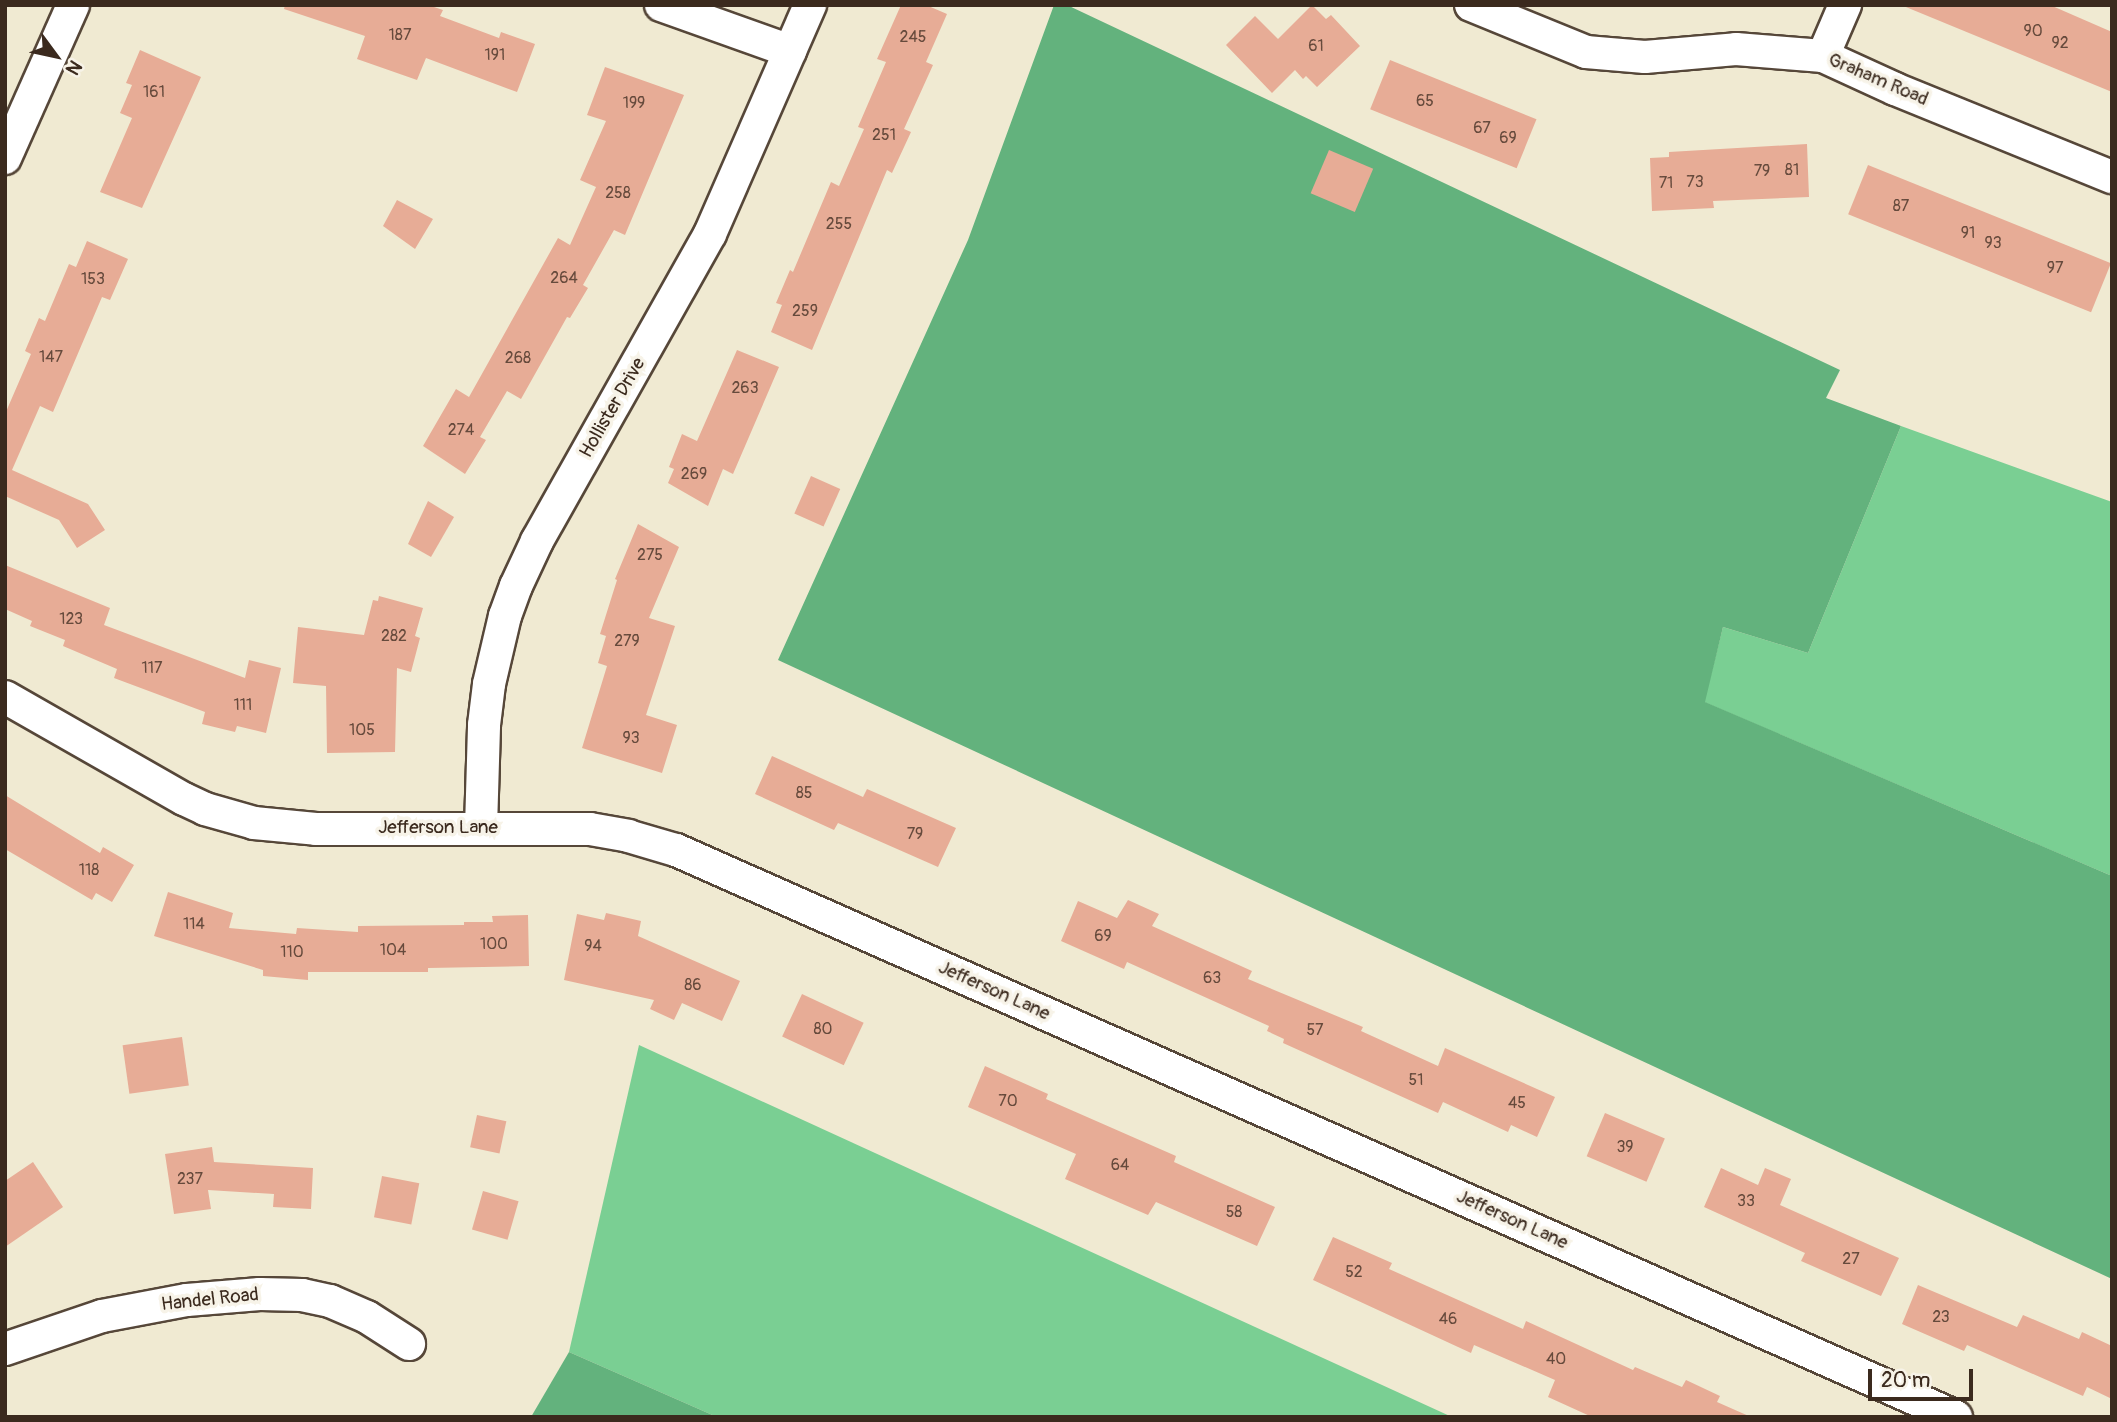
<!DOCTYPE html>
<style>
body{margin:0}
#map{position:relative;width:2117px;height:1422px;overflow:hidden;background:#f0ead2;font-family:Pangolin,sans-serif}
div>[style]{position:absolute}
.green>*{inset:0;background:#7acf93}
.forest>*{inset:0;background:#63b27d}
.building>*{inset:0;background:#e7ac96;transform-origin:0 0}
.roads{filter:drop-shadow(2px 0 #564739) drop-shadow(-2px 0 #564739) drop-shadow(0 2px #564739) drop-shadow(0 -2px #564739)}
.street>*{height:32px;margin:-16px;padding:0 16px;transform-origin:16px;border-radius:16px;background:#fff}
span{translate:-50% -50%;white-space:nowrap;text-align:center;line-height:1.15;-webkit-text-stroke:7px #f7f3e8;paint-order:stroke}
.number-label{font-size:16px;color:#664a3c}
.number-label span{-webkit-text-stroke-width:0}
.street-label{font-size:19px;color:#3b2a1e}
.frame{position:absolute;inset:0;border:7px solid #3b2a1e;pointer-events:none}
.north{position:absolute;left:21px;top:21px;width:70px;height:70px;-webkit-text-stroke:5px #f7f3e8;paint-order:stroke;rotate:123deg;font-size:19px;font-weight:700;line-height:28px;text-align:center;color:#3b2a1e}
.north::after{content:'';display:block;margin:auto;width:24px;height:32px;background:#3b2a1e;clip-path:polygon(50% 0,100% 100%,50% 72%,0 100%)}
.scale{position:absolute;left:1868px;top:1369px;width:105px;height:32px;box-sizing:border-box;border:4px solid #3b2a1e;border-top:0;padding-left:9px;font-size:21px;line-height:24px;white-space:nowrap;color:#3b2a1e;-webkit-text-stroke:5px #f7f3e8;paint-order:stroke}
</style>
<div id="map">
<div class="green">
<div style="clip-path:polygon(1901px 426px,2112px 502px,2112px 876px,1704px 702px,1723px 627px,1808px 653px)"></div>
<div style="clip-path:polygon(639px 1045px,1452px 1417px,717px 1417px,569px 1352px)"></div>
</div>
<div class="forest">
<div style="clip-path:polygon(1054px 5px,1067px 5px,1840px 370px,1826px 398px,1901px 426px,1808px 653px,1723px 627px,1705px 702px,2112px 876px,2112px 1279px,778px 660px,968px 240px)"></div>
<div style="clip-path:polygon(569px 1352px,717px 1417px,531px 1417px)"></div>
</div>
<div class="building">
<div style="clip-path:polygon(285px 5px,428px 5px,443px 10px,440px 16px,499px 38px,501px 32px,535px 44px,517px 92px,426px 58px,417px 80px,357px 59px,365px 36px,284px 9px)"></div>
<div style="clip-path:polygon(901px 5px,926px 5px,947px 14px,926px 62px,933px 65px,904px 129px,911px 132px,892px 173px,887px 170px,812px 350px,771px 332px,782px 305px,776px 303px,790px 270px,793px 272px,831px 182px,839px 186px,864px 129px,858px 127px,886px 62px,877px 59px)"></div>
<div style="clip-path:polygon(1312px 5px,1326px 19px,1331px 15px,1360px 46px,1317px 87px,1306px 76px,1303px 79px,1295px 70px,1272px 93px,1226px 45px,1255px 16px,1278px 39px)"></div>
<div style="clip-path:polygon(1901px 5px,2050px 5px,2112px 32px,2112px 92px)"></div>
<div style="clip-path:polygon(140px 50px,201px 77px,142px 208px,100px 192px,132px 118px,120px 113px,132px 85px,126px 83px)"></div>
<div style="left:1390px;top:60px;width:158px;height:53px;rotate:22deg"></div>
<div style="clip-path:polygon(605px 67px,684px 95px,625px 235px,614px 230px,583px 285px,588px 288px,570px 318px,567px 317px,521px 399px,507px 391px,480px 437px,486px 440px,465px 474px,423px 446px,456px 389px,469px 397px,558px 238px,570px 245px,596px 187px,580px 180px,606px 121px,587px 115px)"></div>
<div style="clip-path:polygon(1807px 144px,1809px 197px,1713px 201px,1714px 208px,1652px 211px,1650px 158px,1669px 157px,1669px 152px)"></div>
<div style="left:1329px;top:150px;width:48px;height:47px;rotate:23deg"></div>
<div style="left:1868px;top:165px;width:262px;height:53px;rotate:22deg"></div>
<div style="clip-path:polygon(397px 200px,433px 219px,415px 249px,383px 226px)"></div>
<div style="clip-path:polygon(87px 241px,128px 259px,110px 300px,102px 297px,53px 412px,40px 406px,12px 470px,88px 504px,105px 530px,77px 548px,59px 520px,5px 496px,5px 414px,31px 354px,25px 351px,39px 318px,45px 321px,69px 264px,76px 267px)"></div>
<div style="clip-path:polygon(737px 350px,779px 367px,733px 474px,723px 469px,708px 506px,668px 483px,674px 469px,669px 467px,682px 434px,697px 441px)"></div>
<div style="left:811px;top:476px;width:32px;height:41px;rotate:24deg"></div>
<div style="clip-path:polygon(428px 501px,454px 517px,431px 557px,408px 544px)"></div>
<div style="clip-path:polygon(638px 524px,679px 547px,649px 618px,675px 626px,646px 715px,677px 725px,662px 773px,582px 748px,607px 666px,598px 663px,606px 636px,600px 634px,617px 580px,615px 579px)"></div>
<div style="clip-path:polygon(5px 565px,110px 608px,104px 625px,245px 678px,249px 660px,281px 668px,266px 733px,237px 726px,235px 732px,202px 724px,205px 712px,114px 678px,117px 669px,63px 646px,65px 640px,30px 626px,32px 621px,5px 609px)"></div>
<div style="clip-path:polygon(379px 596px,423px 608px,415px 636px,420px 638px,411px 672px,397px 668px,395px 752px,327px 753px,326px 686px,293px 683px,298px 627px,364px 635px,373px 600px,378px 601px)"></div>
<div style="clip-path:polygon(772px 756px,863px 797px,867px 789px,956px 828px,938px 867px,838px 823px,834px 830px,755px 794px)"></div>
<div style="clip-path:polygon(5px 795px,100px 853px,103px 847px,134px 865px,112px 902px,96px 893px,92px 900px,5px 849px)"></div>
<div style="clip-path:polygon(168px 892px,233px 913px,229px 928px,296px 934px,297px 928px,358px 932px,358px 926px,464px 925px,464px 922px,493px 922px,492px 916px,528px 915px,529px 966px,428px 968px,428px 972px,308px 972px,308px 980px,263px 976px,263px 970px,154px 936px)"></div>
<div style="clip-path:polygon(1128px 900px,1159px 914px,1152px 926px,1252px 971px,1248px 979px,1363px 1027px,1361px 1031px,1438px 1066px,1445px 1048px,1555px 1097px,1537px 1137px,1511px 1125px,1508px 1132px,1443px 1102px,1438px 1113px,1283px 1043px,1284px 1039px,1267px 1031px,1269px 1026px,1127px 962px,1124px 969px,1061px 941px,1078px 901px,1117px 918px)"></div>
<div style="clip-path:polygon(606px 913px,641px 921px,638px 936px,740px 981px,722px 1021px,682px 1003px,674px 1020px,650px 1009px,654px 1000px,564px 980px,577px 914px,604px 920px)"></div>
<div style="left:802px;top:994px;width:68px;height:47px;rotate:25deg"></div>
<div style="left:182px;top:1037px;width:49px;height:60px;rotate:82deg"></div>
<div style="clip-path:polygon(985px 1066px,1048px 1094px,1046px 1099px,1176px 1156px,1174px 1162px,1275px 1207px,1257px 1246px,1156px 1202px,1148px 1215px,1065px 1179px,1076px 1154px,968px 1107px)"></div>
<div style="left:1605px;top:1113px;width:65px;height:47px;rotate:23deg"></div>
<div style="left:477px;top:1115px;width:30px;height:33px;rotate:12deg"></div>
<div style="clip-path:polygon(212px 1147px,214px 1162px,313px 1168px,311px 1209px,273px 1207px,274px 1194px,208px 1190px,211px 1209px,174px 1214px,165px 1154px)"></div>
<div style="clip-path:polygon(33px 1162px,63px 1207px,5px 1247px,5px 1181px)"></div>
<div style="clip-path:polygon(1721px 1168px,1758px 1185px,1765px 1168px,1791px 1179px,1780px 1205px,1899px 1258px,1881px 1296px,1801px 1261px,1805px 1253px,1704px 1207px)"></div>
<div style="left:382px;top:1176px;width:38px;height:42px;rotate:11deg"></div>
<div style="left:483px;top:1191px;width:37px;height:40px;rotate:16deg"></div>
<div style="clip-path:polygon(1333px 1237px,1392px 1263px,1389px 1269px,1523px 1329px,1526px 1321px,1633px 1370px,1635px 1367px,1682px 1387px,1686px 1380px,1720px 1396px,1717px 1402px,1751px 1417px,1592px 1417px,1548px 1397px,1555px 1380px,1474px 1345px,1471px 1353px,1313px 1280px)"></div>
<div style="clip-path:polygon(1918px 1285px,2017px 1327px,2023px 1315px,2079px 1339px,2082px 1332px,2112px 1346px,2112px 1399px,2087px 1387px,2083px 1396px,1967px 1345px,1964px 1351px,1902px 1324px)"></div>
</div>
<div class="roads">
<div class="street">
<div style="left:661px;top:5px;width:137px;rotate:19.6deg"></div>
<div style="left:1471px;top:5px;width:124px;rotate:22.2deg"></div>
<div style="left:1586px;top:52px;width:59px;rotate:4.8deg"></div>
<div style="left:1645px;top:57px;width:91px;rotate:-5deg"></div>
<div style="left:1736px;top:49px;width:87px;rotate:4.6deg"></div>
<div style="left:1823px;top:56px;width:79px;rotate:24.6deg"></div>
<div style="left:1895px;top:89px;width:234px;rotate:22.1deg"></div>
<div style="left:1823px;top:56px;width:56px;rotate:-66.7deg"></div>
<div style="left:5px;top:158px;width:167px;rotate:-66deg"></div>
<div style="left:5px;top:697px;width:206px;rotate:29.7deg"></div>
<div style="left:184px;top:799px;width:23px;rotate:25deg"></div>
<div style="left:205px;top:809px;width:51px;rotate:15.9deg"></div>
<div style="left:254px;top:823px;width:62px;rotate:5.5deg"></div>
<div style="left:316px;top:829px;width:274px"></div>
<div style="left:590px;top:829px;width:39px;rotate:10deg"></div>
<div style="left:628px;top:836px;width:50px;rotate:16.3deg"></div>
<div style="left:676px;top:850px;width:1400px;rotate:23.89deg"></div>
<div style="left:481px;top:828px;width:103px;rotate:-88.3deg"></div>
<div style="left:484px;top:725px;width:41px;rotate:-83deg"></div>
<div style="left:489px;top:684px;width:70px;rotate:-76.8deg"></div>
<div style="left:505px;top:616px;width:32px;rotate:-70deg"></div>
<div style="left:516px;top:586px;width:50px;rotate:-65deg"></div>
<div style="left:537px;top:541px;width:352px;rotate:-60.6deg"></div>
<div style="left:710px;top:234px;width:250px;rotate:-66.4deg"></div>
<div style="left:5px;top:1349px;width:102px;rotate:-18.8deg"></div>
<div style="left:102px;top:1316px;width:86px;rotate:-10.7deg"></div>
<div style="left:187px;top:1300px;width:73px;rotate:-4.7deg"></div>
<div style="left:260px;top:1294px;width:42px;rotate:1.4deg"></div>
<div style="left:302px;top:1295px;width:29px;rotate:12deg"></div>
<div style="left:330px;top:1301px;width:40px;rotate:23.4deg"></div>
<div style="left:367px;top:1317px;width:50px;rotate:32.7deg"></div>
</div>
</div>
<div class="number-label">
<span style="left:2033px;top:31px">90</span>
<span style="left:400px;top:35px">187</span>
<span style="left:913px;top:37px">245</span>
<span style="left:2060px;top:43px">92</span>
<span style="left:1316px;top:46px">61</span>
<span style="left:495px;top:55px">191</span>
<span style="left:154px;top:92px">161</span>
<span style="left:1425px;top:101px">65</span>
<span style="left:634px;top:103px">199</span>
<span style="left:1482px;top:128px">67</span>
<span style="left:884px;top:135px">251</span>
<span style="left:1508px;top:138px">69</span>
<span style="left:1792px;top:170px">81</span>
<span style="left:1762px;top:171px">79</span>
<span style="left:1695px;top:182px">73</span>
<span style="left:1666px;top:183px">71</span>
<span style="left:618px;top:193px">258</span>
<span style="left:1901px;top:206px">87</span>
<span style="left:839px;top:224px">255</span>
<span style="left:1968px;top:233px">91</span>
<span style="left:1993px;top:243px">93</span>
<span style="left:2055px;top:268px">97</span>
<span style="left:564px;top:278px">264</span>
<span style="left:93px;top:279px">153</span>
<span style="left:805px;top:311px">259</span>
<span style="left:51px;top:357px">147</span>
<span style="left:518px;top:358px">268</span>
<span style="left:745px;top:388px">263</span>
<span style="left:461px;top:430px">274</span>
<span style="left:694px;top:474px">269</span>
<span style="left:650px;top:555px">275</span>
<span style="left:71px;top:619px">123</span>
<span style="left:394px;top:636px">282</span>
<span style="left:627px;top:641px">279</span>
<span style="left:152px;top:668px">117</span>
<span style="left:243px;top:705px">111</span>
<span style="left:362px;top:730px">105</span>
<span style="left:631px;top:738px">93</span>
<span style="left:804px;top:793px">85</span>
<span style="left:915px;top:834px">79</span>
<span style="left:89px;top:870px">118</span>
<span style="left:194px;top:924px">114</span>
<span style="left:1103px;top:936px">69</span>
<span style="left:494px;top:944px">100</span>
<span style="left:593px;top:946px">94</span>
<span style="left:393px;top:950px">104</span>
<span style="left:292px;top:952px">110</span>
<span style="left:1212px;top:978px">63</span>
<span style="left:693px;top:985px">86</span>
<span style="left:823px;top:1029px">80</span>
<span style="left:1315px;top:1030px">57</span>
<span style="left:1416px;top:1080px">51</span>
<span style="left:1008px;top:1101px">70</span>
<span style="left:1517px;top:1103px">45</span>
<span style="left:1625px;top:1147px">39</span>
<span style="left:1120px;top:1165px">64</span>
<span style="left:190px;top:1179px">237</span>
<span style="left:1746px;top:1201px">33</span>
<span style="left:1234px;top:1212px">58</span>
<span style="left:1851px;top:1259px">27</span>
<span style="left:1354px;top:1272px">52</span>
<span style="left:1941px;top:1317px">23</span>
<span style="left:1448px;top:1319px">46</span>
<span style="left:1556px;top:1359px">40</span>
</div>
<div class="street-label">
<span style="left:1878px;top:80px;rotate:23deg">Graham Road</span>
<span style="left:613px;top:408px;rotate:-60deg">Hollister Drive</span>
<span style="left:438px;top:828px">Jefferson Lane</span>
<span style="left:994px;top:991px;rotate:24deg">Jefferson Lane</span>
<span style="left:1512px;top:1220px;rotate:24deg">Jefferson Lane</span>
<span style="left:210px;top:1300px;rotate:-6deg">Handel Road</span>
</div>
<div class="frame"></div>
<div class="north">N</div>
<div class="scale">20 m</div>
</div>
